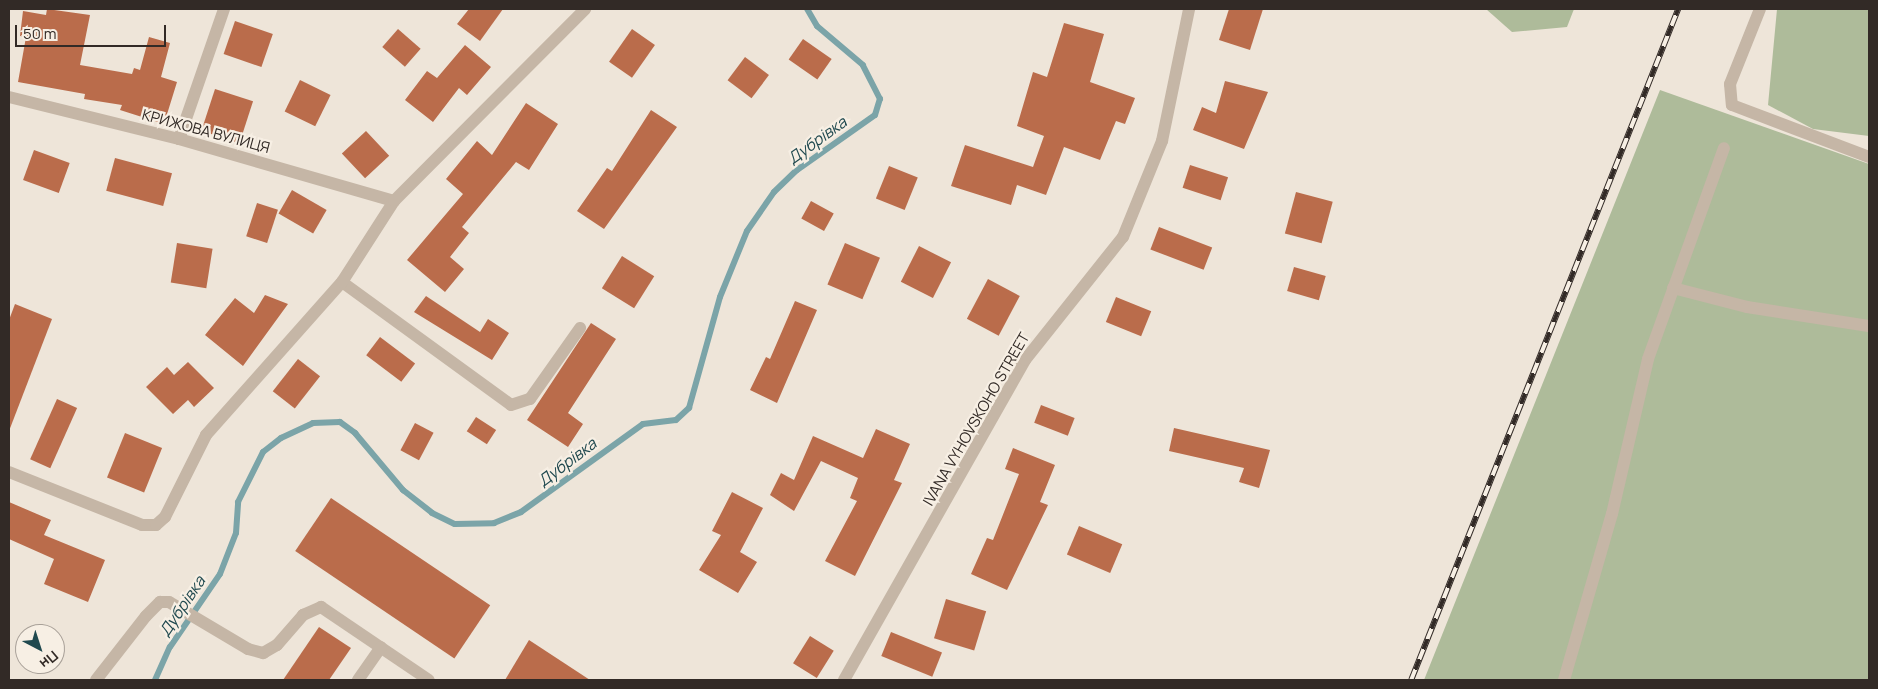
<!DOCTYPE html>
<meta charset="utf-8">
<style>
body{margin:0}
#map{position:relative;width:1878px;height:689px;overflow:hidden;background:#eee5d9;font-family:Manrope,sans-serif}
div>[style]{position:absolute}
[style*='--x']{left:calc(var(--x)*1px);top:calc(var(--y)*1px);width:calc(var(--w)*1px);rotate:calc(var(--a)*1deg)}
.green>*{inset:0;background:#aebb9a}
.stream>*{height:6px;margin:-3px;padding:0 3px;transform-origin:3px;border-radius:3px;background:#7ba4a8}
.building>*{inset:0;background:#ba6c4b;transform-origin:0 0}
.minor>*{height:12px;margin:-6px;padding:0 6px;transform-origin:6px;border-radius:6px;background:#c5b6a6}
.rail>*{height:5.5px;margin-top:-2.75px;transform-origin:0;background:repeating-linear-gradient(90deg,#f7efe4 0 11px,#322a26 0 22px);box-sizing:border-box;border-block:1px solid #322a26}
span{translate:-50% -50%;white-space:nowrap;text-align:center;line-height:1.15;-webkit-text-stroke:4.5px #f7efe4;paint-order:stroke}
.street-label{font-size:15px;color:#322a26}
.water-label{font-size:16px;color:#20494f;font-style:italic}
.frame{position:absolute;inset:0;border:10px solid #322a26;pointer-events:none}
.north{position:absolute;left:15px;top:624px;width:50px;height:50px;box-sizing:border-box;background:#f7efe4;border:1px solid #a8a098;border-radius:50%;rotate:140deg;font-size:14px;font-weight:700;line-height:20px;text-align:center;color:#322a26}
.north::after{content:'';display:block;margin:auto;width:18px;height:22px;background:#20494f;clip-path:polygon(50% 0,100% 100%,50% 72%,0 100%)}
.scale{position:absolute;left:15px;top:25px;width:151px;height:22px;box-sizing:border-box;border:2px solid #322a26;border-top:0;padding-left:6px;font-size:15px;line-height:18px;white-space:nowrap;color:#322a26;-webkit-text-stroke:4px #f7efe4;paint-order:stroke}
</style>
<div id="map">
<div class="green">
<div style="clip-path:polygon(1486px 9px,1574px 9px,1567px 27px,1512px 32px)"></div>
<div style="clip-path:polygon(1777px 9px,1869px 9px,1869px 136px,1813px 129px,1768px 105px)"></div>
<div style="clip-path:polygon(1660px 90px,1869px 164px,1869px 680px,1424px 680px)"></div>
</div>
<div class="stream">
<div style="--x:155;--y:680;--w:36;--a:-66"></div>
<div style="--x:170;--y:647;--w:88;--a:-55.6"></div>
<div style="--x:220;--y:574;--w:44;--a:-68.7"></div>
<div style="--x:236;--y:533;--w:31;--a:-86"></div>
<div style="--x:238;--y:502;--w:56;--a:-63.4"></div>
<div style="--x:263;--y:452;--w:23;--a:-38"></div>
<div style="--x:281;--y:438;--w:35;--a:-25"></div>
<div style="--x:313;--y:423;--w:27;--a:-2"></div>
<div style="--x:340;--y:422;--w:19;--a:36"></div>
<div style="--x:355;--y:433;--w:75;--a:49.9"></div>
<div style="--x:403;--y:490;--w:37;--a:38"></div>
<div style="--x:432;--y:513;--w:25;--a:26"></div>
<div style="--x:455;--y:524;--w:39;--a:-1"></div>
<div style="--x:494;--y:523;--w:29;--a:-22"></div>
<div style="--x:521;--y:512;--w:150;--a:-35.8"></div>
<div style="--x:643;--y:424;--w:33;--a:-7"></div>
<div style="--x:676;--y:420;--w:18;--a:-43"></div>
<div style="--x:689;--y:408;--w:115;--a:-74.4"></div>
<div style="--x:720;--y:297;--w:71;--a:-67.8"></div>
<div style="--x:747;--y:231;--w:47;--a:-55.3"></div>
<div style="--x:774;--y:192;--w:32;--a:-44"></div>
<div style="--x:797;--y:170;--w:95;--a:-35.2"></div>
<div style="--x:875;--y:115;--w:17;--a:-73"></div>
<div style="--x:880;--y:99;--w:38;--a:-117"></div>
<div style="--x:863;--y:65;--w:60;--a:-139.7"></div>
<div style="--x:817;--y:26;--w:20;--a:-120"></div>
</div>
<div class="building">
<div style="clip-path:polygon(47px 9px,90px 15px,80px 65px,132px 74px,134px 68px,140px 70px,149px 37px,170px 43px,161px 77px,177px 82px,164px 124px,120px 110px,122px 105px,84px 99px,85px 94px,18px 82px,26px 37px,20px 36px,23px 11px,46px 15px)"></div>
<div style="clip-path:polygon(469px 9px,503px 9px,480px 41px,457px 24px)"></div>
<div style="clip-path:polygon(1229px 9px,1263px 9px,1250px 50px,1219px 40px)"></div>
<div style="left:235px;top:21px;width:40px;height:35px;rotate:19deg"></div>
<div style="clip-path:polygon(1064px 23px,1104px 34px,1090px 82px,1135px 98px,1125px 124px,1116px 121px,1100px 160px,1064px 147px,1046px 195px,1017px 185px,1011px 205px,951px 186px,965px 145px,1033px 167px,1044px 136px,1017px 126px,1033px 72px,1047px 77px)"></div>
<div style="left:398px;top:29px;width:30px;height:24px;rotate:41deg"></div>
<div style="left:632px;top:29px;width:28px;height:40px;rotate:35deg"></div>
<div style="left:803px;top:39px;width:35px;height:25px;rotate:35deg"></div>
<div style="clip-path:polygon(465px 45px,491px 67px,467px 95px,459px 88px,433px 122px,405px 100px,427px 71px,437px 78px)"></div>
<div style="left:745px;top:57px;width:30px;height:29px;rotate:37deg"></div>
<div style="left:300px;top:80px;width:34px;height:35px;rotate:26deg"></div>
<div style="clip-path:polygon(1225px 81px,1268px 92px,1244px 149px,1193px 130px,1202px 107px,1216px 113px)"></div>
<div style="left:215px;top:89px;width:40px;height:44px;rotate:18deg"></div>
<div style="clip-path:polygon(526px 103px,558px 124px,529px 170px,516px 162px,462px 227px,469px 233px,450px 257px,464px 269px,445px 292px,407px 260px,463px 194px,446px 179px,477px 141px,492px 155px)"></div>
<div style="clip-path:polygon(651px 110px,677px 127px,604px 229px,577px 211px,607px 168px,612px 171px)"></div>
<div style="left:366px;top:131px;width:34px;height:33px;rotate:47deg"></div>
<div style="left:34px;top:150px;width:38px;height:32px;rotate:20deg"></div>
<div style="left:115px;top:158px;width:59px;height:34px;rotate:15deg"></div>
<div style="left:1190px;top:165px;width:40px;height:24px;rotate:18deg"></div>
<div style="left:889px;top:166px;width:31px;height:35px;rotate:22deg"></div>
<div style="left:292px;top:190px;width:40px;height:27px;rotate:30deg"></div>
<div style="left:1296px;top:192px;width:38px;height:43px;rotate:15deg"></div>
<div style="left:811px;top:201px;width:26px;height:20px;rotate:29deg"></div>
<div style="left:257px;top:203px;width:22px;height:35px;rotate:18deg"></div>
<div style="left:1159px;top:227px;width:57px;height:24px;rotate:21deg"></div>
<div style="left:177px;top:243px;width:36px;height:40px;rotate:9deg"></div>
<div style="left:845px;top:243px;width:38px;height:45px;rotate:23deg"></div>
<div style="left:919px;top:246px;width:36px;height:40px;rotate:27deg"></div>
<div style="left:622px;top:256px;width:38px;height:38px;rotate:32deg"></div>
<div style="left:1294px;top:267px;width:33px;height:25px;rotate:16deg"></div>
<div style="left:988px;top:279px;width:36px;height:45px;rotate:28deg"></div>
<div style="clip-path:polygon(265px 295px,288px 304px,243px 366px,205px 335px,235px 298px,254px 313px)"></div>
<div style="clip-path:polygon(426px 296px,480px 332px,488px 319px,509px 333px,492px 360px,414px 312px)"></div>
<div style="left:1116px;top:297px;width:38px;height:27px;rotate:22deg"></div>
<div style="clip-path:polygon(795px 301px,817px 310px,777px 403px,750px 390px,766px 357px,770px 359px)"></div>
<div style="clip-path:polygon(15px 304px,52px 319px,9px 431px,9px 320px)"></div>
<div style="clip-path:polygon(591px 323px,616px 339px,568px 413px,583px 424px,568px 447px,527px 420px)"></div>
<div style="left:380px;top:337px;width:44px;height:23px;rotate:37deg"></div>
<div style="left:298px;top:359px;width:28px;height:41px;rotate:38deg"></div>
<div style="clip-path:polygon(188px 362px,214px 388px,194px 407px,188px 400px,173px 414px,146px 387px,167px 367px,174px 375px)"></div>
<div style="left:57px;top:399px;width:22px;height:66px;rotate:24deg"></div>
<div style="left:1041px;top:405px;width:36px;height:19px;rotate:21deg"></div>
<div style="left:476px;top:417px;width:24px;height:17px;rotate:33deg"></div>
<div style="left:415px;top:423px;width:21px;height:31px;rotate:28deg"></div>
<div style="clip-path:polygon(1174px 428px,1270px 450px,1259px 488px,1239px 482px,1244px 468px,1169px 451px)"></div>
<div style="clip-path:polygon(876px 429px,910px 444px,894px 480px,902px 483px,855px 576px,825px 561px,857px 501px,850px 498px,858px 478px,821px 461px,794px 511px,770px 495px,781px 473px,794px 480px,813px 436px,863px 458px)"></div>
<div style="left:125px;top:433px;width:40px;height:48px;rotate:22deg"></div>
<div style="clip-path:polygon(1013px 448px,1055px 465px,1040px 502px,1048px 505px,1007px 590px,971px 574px,987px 538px,993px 540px,1019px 474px,1005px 469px)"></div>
<div style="clip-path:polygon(732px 492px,763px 508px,740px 552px,757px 562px,738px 593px,699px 570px,721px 535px,712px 531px)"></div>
<div style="left:331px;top:498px;width:192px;height:64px;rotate:34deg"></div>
<div style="clip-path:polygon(9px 502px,51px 520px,44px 535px,105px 560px,88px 602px,44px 584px,54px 559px,9px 539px)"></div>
<div style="left:1079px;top:526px;width:47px;height:31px;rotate:23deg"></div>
<div style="left:946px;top:599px;width:42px;height:41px;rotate:17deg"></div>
<div style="clip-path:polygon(319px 627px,351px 648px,329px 680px,283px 680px)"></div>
<div style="left:891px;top:632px;width:55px;height:26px;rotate:22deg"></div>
<div style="left:810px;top:636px;width:28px;height:32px;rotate:32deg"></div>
<div style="clip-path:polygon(529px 640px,590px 680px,505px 680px)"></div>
</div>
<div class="minor">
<div style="--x:1760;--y:9;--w:81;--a:111.8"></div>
<div style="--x:1730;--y:84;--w:21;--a:85"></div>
<div style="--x:1732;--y:105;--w:147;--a:20.8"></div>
<div style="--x:9;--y:97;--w:175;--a:13.9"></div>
<div style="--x:179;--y:139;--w:224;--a:16.1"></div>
<div style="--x:179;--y:139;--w:138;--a:-70.9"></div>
<div style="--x:342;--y:282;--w:209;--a:36"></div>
<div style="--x:511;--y:405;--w:20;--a:-18"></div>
<div style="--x:530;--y:399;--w:87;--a:-54.8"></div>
<div style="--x:1673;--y:288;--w:76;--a:14.4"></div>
<div style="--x:1747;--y:307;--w:123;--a:8.9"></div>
<div style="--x:9;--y:472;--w:143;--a:21.7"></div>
<div style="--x:142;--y:525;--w:14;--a:0"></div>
<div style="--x:156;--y:525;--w:12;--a:-42"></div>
<div style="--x:165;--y:517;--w:92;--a:-63.4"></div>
<div style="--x:206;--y:435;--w:205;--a:-48.4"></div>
<div style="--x:342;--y:282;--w:96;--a:-57.3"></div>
<div style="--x:394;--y:201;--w:271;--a:-45.1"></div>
<div style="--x:96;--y:680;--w:81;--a:-52"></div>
<div style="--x:146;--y:616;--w:20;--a:-45"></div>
<div style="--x:160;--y:602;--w:9;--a:0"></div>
<div style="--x:169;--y:602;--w:92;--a:30.7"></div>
<div style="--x:248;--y:649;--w:16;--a:15"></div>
<div style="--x:263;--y:653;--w:16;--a:-30"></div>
<div style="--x:277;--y:645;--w:40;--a:-49"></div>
<div style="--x:303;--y:615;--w:20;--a:-24"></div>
<div style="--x:321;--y:607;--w:130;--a:34.1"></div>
<div style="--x:358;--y:680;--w:40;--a:-55.1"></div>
<div style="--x:844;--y:680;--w:368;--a:-60.5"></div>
<div style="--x:1025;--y:360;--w:157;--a:-51.5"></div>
<div style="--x:1123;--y:237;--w:104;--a:-67.9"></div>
<div style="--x:1162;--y:141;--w:135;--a:-78.4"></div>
<div style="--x:1564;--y:680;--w:173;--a:-73.9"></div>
<div style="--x:1612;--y:514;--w:159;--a:-76.9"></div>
<div style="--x:1648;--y:359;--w:224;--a:-70.2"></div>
</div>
<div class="rail">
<div style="--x:1411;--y:680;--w:722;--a:-68.3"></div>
</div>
<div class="street-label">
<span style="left:206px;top:131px;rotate:15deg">КРИЖОВА ВУЛИЦЯ</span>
<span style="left:976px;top:419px;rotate:-60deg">IVANA VYHOVSKOHO STREET</span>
</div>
<div class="water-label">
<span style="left:817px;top:140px;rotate:-36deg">Дубрівка</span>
<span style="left:567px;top:462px;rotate:-37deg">Дубрівка</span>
<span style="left:182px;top:606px;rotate:-56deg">Дубрівка</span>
</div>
<div class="frame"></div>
<div class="north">Пн</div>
<div class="scale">50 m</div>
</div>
